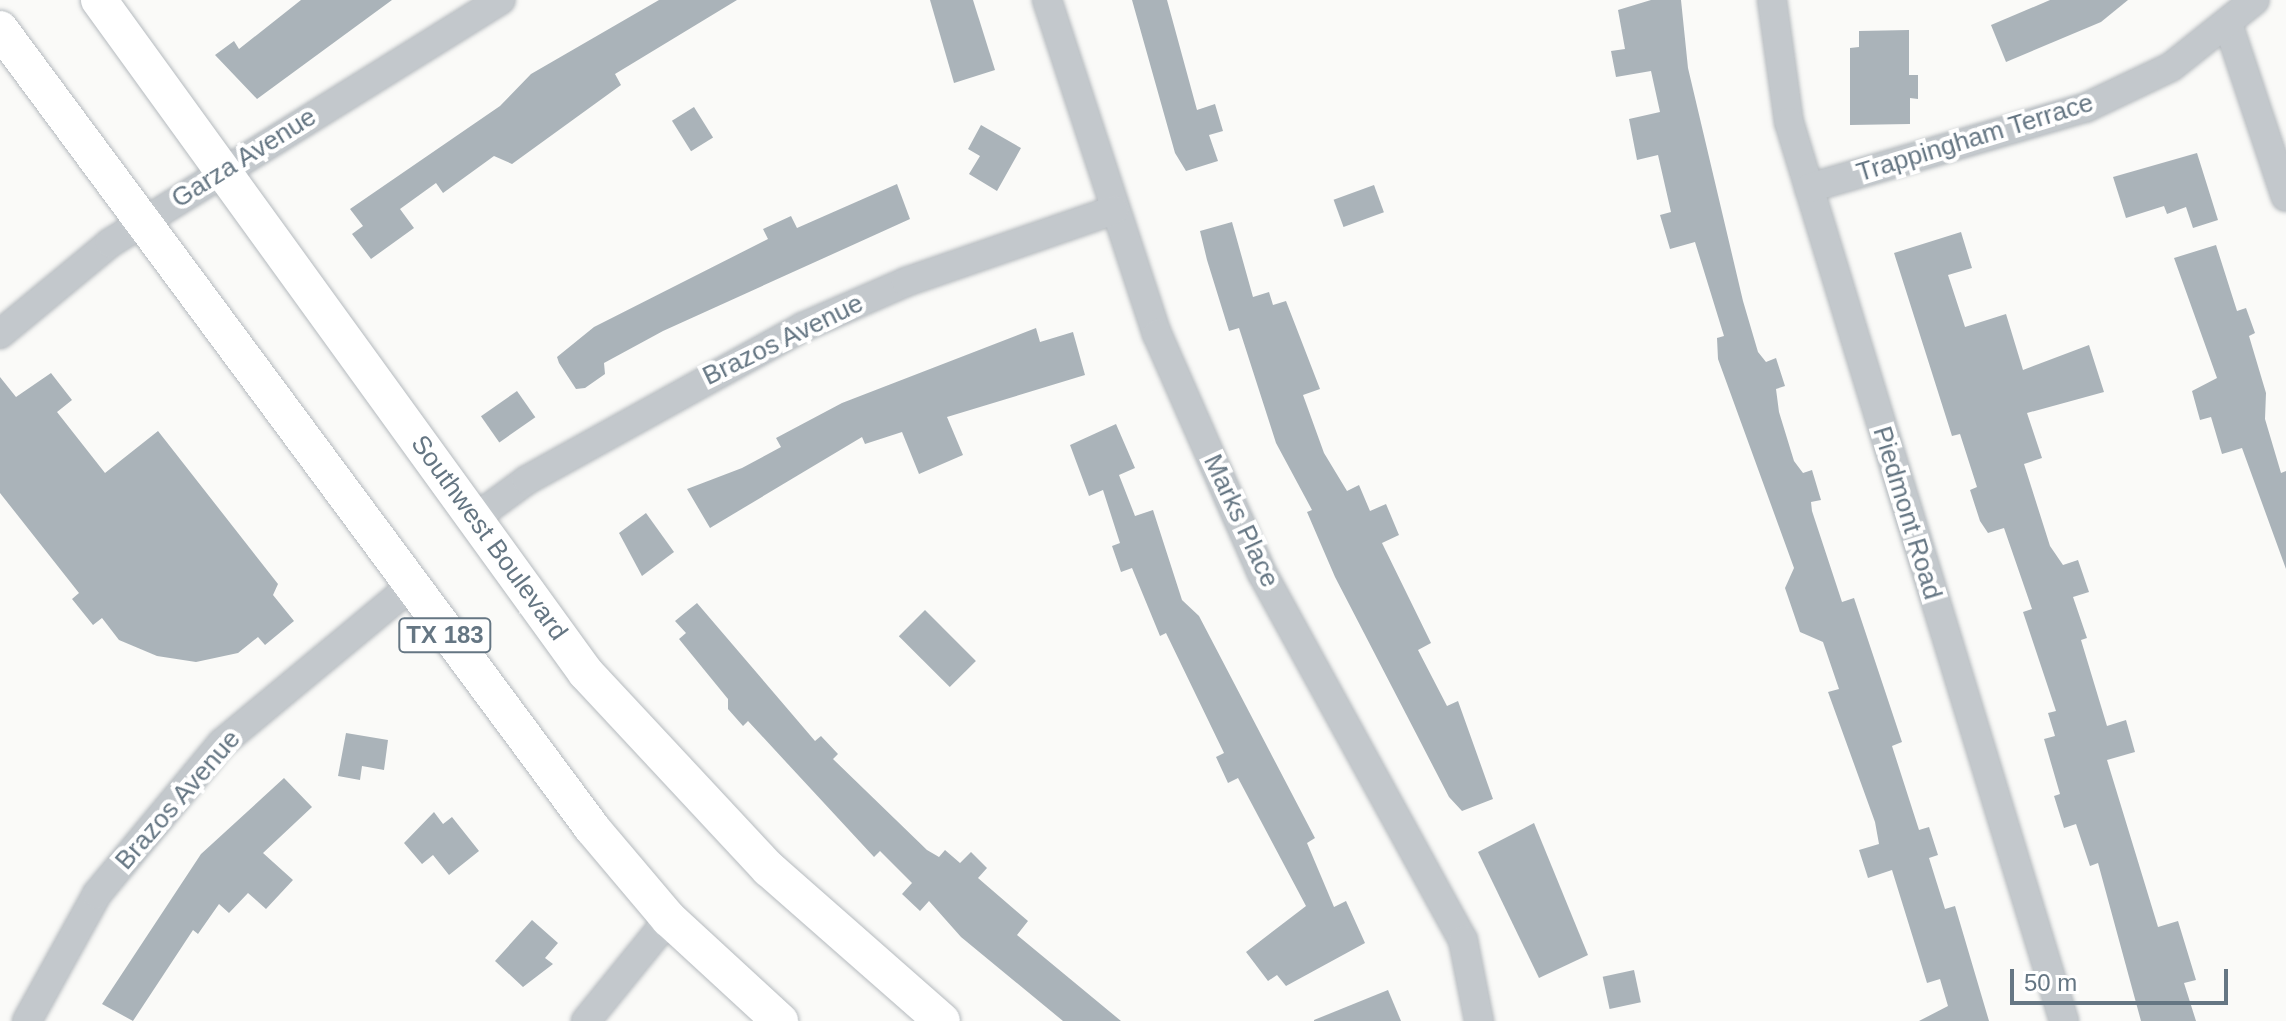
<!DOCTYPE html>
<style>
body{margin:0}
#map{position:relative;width:2286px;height:1021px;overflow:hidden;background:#fafaf8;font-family:Arial,sans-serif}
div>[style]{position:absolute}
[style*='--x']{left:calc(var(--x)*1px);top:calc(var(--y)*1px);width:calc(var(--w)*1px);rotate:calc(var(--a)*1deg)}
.building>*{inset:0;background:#aab3b9;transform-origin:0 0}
.roads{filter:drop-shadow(0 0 2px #b5babe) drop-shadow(0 0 2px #b5babe)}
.minor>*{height:28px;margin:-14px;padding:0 14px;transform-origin:14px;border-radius:14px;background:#c3c8cc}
.major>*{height:36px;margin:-18px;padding:0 18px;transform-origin:18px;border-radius:18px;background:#fff}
span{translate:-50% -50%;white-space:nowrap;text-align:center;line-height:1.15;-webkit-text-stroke:8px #fff;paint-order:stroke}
.shield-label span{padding:2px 6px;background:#fff;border:2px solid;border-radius:6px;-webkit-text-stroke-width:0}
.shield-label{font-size:24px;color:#657683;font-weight:700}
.street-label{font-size:26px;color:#657683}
.scale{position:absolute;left:2010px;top:969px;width:218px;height:36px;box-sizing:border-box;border:4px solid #657683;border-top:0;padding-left:10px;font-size:24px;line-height:28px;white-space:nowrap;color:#657683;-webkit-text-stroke:6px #fff;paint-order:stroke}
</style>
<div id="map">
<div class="building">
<div style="clip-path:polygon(301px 0,392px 0,257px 99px,215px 55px,234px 41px,239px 49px)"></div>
<div style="clip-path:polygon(659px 0,737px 0,615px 74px,621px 85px,512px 164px,494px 156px,443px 193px,436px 183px,400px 209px,414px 228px,371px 259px,352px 234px,363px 226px,350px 209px,500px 106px,531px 74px)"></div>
<div style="clip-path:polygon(930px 0,973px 0,995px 70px,954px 83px)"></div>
<div style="clip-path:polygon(1132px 0,1167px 0,1197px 110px,1215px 104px,1223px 131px,1209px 135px,1218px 161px,1186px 171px,1175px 153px)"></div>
<div style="clip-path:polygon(1651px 0,1681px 0,1688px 68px,1743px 301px,1758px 352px,1766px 362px,1776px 358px,1785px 386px,1776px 389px,1779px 412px,1794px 461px,1803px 473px,1812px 470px,1821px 500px,1811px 502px,1812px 511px,1842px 602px,1854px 598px,1902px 742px,1892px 746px,1919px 830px,1929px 827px,1938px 855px,1929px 858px,1945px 909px,1955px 906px,1989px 1021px,1919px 1021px,1948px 1006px,1940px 979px,1927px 983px,1892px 870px,1868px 878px,1859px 850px,1879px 844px,1875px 822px,1828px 692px,1839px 689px,1823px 642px,1800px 632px,1785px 588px,1794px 568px,1718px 359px,1717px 338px,1724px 336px,1695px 242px,1670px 249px,1660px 215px,1671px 212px,1658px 155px,1637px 160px,1629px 119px,1660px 112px,1651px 71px,1616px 77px,1611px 51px,1625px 49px,1618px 10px)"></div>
<div style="clip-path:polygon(2050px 0,2128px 0,2101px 22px,2006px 62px,1991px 25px)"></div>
<div style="clip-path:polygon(1909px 30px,1909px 75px,1918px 75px,1918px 99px,1910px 98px,1910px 124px,1850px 125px,1850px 48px,1859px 47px,1859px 31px)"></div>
<div style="left:694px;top:107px;width:36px;height:26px;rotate:58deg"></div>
<div style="clip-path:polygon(981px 125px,1021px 148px,997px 191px,969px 174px,980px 156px,968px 149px)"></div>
<div style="clip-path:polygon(2197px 153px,2218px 220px,2193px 228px,2186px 207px,2167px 214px,2164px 206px,2126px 218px,2113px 177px)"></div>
<div style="clip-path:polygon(897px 184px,910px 219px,663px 331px,604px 363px,605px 374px,585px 388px,576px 389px,559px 363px,557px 357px,594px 327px,768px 239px,763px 229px,791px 216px,797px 228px)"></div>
<div style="left:1374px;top:185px;width:29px;height:43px;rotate:70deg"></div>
<div style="clip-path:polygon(1232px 222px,1253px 297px,1269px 292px,1273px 305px,1286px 301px,1320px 389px,1303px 395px,1324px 453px,1347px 491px,1359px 485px,1370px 511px,1386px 504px,1399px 535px,1382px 543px,1431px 643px,1418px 650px,1447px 706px,1458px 701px,1493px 799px,1462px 811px,1449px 797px,1335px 577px,1307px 512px,1312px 510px,1276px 443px,1239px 328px,1229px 331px,1207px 260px,1200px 231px)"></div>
<div style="clip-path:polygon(1961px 232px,1972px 268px,1948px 275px,1965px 327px,2006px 314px,2023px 370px,2089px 345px,2104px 392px,2027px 413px,2042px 458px,2024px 464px,2050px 546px,2063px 565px,2078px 560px,2089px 592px,2073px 597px,2087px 638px,2081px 640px,2107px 726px,2126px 720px,2135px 752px,2107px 760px,2158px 927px,2178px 921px,2196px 980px,2184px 983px,2196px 1021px,2141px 1021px,2098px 863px,2090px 866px,2076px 824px,2064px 828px,2054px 796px,2060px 794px,2044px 739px,2055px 736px,2048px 713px,2056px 711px,2023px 612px,2032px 609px,2004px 528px,1988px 533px,1980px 521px,1970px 490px,1977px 487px,1960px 434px,1952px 436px,1894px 253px)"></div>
<div style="clip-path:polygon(2216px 245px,2237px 311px,2246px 308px,2255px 333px,2249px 336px,2266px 393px,2265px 419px,2281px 473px,2286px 471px,2286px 569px,2242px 448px,2222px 454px,2211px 417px,2200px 420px,2192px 391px,2217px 378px,2174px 258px)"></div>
<div style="clip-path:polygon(1036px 328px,1040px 342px,1073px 332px,1085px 375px,947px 417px,963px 455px,919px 474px,902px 432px,865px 444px,862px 437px,710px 528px,687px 489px,742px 468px,781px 447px,776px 438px,842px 403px)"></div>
<div style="clip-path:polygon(51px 373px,72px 400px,57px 412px,105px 473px,158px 431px,278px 584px,273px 595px,294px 621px,265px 645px,258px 637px,238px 653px,196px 662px,157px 656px,119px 640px,102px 618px,93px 625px,72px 599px,79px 593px,0 493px,0 377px,16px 397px)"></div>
<div style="left:517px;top:391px;width:32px;height:44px;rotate:55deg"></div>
<div style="clip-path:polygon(1116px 424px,1135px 468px,1119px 475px,1135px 516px,1153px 510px,1182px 600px,1199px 616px,1315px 838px,1307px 843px,1334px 907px,1346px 901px,1365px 943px,1286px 986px,1277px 975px,1268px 981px,1246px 952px,1306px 906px,1238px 778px,1228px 783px,1216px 757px,1224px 753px,1166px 633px,1160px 636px,1132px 568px,1121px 572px,1112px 546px,1120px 543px,1103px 490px,1089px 496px,1070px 445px)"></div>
<div style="clip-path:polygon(646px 513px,674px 552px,642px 576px,619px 533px)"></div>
<div style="clip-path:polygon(697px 603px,815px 741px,821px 736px,838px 754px,833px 759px,927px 850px,939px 857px,945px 850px,960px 863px,971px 852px,987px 868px,978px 878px,1028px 921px,1017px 935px,1121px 1021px,1063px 1021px,961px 937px,929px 901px,920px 911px,902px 894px,912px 883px,880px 851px,874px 857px,748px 721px,743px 726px,728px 709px,728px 699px,679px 639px,686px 633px,675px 621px)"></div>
<div style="left:925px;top:610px;width:72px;height:37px;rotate:45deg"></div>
<div style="clip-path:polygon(346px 733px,388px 740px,384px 770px,362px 766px,360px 780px,338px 776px)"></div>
<div style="clip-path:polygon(284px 778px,312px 807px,263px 853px,293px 880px,266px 909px,248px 893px,229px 913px,219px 904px,198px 934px,193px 930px,133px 1021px,102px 1004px,201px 854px)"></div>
<div style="clip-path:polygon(434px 812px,443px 824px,452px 817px,479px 851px,449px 875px,433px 855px,422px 864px,404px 843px)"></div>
<div style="clip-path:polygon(1534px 823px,1588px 955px,1539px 978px,1478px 852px)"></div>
<div style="clip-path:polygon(532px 920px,558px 943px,545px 958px,553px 964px,523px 987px,495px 961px)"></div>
<div style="left:1634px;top:970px;width:33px;height:32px;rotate:78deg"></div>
<div style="clip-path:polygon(1388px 990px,1401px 1021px,1314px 1021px,1314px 1020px)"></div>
</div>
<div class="roads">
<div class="minor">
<div style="--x:1047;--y:0;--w:352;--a:71.8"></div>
<div style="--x:1157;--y:334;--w:261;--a:66.3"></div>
<div style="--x:1262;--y:573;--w:418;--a:61.3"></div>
<div style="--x:1463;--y:940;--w:83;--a:78.8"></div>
<div style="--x:1772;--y:0;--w:123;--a:82.1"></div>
<div style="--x:1789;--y:122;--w:940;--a:72.99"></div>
<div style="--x:2229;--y:27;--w:179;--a:71.5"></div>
<div style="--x:1809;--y:188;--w:287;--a:-16.2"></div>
<div style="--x:2085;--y:108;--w:95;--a:-25.5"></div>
<div style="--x:2171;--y:67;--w:107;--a:-38.6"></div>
<div style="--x:0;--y:334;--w:143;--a:-39.6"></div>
<div style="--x:110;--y:243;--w:460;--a:-31.9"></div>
<div style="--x:475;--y:518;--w:64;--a:-36.2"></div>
<div style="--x:527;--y:480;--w:316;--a:-29"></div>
<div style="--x:803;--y:327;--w:112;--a:-23.6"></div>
<div style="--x:906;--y:282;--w:220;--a:-19.1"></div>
<div style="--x:27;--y:1021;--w:145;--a:-61.1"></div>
<div style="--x:97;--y:894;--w:196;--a:-50.4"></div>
<div style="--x:222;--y:743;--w:246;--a:-39.7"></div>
<div style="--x:586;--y:1021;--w:132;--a:-50.9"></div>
</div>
<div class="major">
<div style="--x:99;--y:0;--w:831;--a:54.11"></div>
<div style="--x:586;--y:673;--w:268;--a:47"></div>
<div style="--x:769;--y:869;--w:230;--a:41.3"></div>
<div style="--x:0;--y:29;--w:994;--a:53.46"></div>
<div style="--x:592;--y:828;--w:119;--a:49.8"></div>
<div style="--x:669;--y:919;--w:151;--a:42.6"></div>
</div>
</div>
<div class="shield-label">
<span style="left:445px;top:635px">TX 183</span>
</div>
<div class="street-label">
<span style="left:1975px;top:138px;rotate:-17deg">Trappingham Terrace</span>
<span style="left:244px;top:158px;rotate:-32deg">Garza Avenue</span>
<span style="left:783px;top:340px;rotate:-26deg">Brazos Avenue</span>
<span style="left:1907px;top:513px;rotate:73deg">Piedmont Road</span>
<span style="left:1241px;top:521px;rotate:65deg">Marks Place</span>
<span style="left:489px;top:538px;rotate:54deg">Southwest Boulevard</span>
<span style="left:178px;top:800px;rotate:-49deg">Brazos Avenue</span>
</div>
<div class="scale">50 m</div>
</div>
